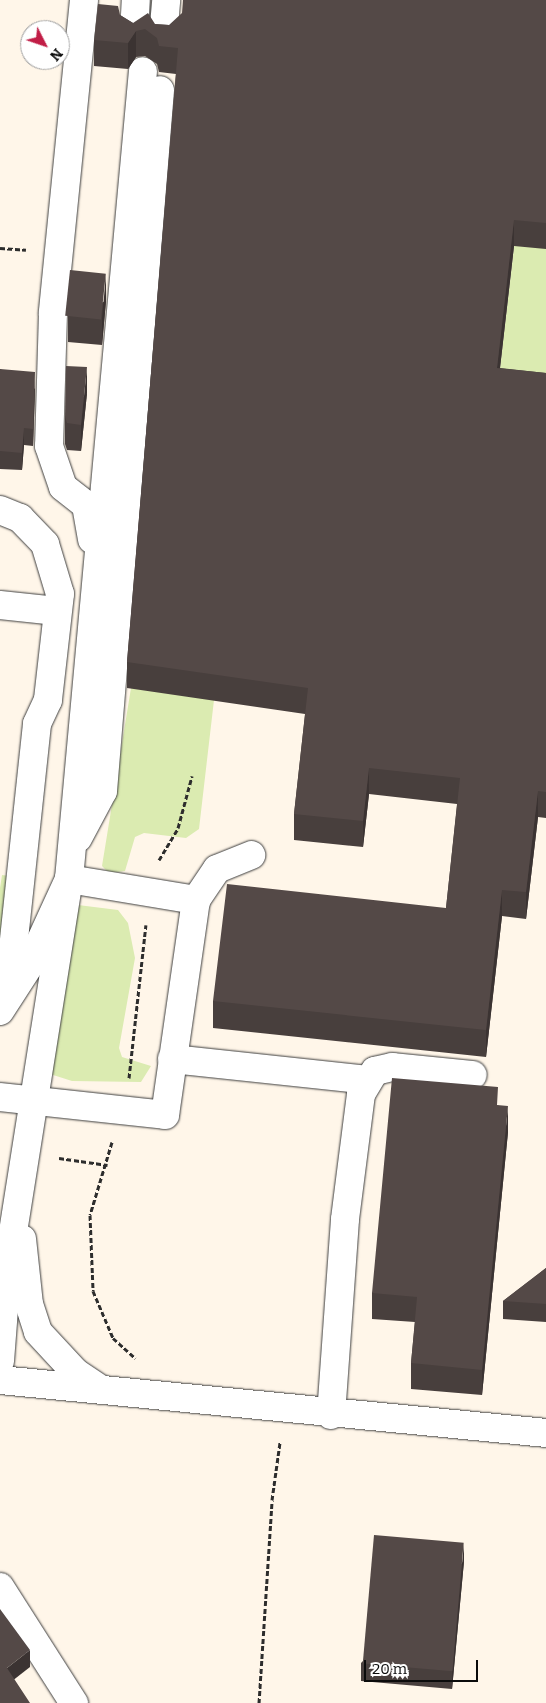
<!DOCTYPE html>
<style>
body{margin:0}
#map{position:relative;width:546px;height:1703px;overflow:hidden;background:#fff6e9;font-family:Bitter,serif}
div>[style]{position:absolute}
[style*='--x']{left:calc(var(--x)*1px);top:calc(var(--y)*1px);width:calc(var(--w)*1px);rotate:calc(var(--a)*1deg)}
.green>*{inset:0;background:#dbebb1}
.path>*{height:3px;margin-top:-1.5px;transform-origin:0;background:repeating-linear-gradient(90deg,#2d2d2d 0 5px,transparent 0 7.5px)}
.roads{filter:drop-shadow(0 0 1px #3e3e3e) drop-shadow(0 0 1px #3e3e3e)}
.minor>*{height:28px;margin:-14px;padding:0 14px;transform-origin:14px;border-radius:14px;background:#fff}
.wall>*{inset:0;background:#483f3d}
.shaded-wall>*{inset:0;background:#3b3332}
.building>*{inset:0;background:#544947;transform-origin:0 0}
span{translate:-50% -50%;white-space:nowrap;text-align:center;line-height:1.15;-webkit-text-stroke:5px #fff;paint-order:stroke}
.north{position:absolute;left:20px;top:20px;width:50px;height:50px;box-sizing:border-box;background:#fff;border:1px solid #9d9d9d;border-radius:50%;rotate:131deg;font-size:14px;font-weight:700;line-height:20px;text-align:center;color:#0b0b0b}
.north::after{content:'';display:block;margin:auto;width:18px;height:22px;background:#c11d46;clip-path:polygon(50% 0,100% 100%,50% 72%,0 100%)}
.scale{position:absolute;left:364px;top:1660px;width:114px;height:22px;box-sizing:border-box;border:2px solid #0b0b0b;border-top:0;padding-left:6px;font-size:15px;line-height:18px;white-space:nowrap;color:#0b0b0b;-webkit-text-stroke:4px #fff;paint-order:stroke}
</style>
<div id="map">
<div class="green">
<div style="clip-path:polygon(515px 238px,546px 241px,546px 399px,497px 394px)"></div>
<div style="clip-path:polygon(131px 688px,214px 700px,199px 829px,186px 838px,144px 833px,135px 837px,125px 871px,109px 873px,102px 866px)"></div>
<div style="clip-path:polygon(2px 875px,10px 876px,0 960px,0 888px)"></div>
<div style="clip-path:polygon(78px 905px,118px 910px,128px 923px,135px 958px,119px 1048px,122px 1057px,151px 1066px,141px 1082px,72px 1081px,50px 1074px)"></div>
</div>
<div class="path">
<div style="--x:0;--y:248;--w:26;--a:4"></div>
<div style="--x:159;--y:860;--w:37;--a:-59"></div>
<div style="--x:178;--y:828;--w:54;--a:-74.9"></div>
<div style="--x:129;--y:1078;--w:154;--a:-83.7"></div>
<div style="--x:112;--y:1142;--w:76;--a:106.8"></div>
<div style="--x:90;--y:1215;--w:76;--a:87.7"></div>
<div style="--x:93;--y:1291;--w:51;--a:66.9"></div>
<div style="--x:113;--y:1338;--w:30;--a:42"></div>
<div style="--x:59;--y:1158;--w:49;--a:8.1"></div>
<div style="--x:259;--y:1703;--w:203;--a:-86.3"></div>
<div style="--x:272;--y:1500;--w:59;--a:-82.1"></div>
</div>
<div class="roads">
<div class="minor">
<div style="--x:84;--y:0;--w:315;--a:95.7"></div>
<div style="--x:53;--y:313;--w:133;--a:91.7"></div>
<div style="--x:49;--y:446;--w:43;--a:71.1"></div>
<div style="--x:63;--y:487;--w:29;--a:38"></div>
<div style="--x:86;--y:505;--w:35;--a:80"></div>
<div style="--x:134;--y:34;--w:34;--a:-87"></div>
<div style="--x:163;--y:37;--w:37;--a:-85"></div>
<div style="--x:0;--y:510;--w:22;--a:22"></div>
<div style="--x:20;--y:518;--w:36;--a:46"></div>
<div style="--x:45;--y:544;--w:52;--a:73.3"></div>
<div style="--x:60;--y:594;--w:107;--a:96.5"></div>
<div style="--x:48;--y:700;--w:26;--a:115"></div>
<div style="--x:37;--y:724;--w:272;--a:96.1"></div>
<div style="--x:0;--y:605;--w:57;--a:6"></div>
<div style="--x:78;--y:838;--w:53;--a:-62"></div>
<div style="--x:103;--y:791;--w:703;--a:-85.35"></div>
<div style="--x:0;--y:1011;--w:54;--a:-57.2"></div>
<div style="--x:29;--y:966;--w:96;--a:-65.3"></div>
<div style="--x:69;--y:879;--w:811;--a:-84.77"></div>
<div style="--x:172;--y:1059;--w:197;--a:6.1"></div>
<div style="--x:0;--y:1097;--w:166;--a:6.2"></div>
<div style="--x:165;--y:1115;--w:217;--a:-81.8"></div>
<div style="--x:196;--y:900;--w:37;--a:-56"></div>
<div style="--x:217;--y:869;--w:37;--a:-22"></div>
<div style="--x:22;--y:1239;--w:65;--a:83.9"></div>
<div style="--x:29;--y:1304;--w:29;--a:72"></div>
<div style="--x:38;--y:1332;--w:54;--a:47.2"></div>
<div style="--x:75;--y:1372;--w:32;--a:34"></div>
<div style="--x:0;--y:1361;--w:91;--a:-85.6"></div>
<div style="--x:7;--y:1270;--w:396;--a:-81"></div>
<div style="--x:69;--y:879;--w:129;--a:9.4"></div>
<div style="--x:0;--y:1380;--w:549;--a:5.54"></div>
<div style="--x:331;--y:1415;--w:196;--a:-85.9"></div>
<div style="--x:345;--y:1219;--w:126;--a:-82.7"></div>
<div style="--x:361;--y:1094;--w:27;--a:-59"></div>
<div style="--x:375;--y:1071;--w:18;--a:-13"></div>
<div style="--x:393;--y:1067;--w:80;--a:5.7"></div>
<div style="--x:0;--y:1587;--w:138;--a:57.5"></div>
</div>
</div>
<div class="wall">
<div style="clip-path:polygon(546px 0,546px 249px,514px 246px,500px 368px,546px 373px,546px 818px,538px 817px,526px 919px,502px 916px,486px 1057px,213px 1028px,213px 1001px,446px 908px,457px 804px,369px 794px,363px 847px,294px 840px,294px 814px,305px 714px,127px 688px,127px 662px,176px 74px,159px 72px,157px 64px,145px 56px,136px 57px,128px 69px,94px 66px,94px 40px,120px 15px,133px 23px,169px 25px)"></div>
<div style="clip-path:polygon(106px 301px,102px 345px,68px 342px,68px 316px)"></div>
<div style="clip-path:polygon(0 369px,35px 389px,33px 446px,24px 445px,22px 470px,0 469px)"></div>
<div style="clip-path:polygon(87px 393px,81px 451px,67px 450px,65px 444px,65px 417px)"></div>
<div style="clip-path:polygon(498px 1105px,508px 1132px,482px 1395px,411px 1389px,411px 1363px,415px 1322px,372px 1319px,372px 1293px)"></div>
<div style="clip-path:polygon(546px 1268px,546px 1322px,503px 1319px,503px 1301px)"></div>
<div style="clip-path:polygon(464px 1561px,452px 1689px,361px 1681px,361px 1663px)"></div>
</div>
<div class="shaded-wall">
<div style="clip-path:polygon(136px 31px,136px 57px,128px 69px,128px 43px)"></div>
<div style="clip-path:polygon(514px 220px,514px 246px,497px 394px,497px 368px)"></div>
<div style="clip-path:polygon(106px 274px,106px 301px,102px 345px,102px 319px)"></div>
<div style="clip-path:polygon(87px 367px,87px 393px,81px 451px,81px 425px)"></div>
<div style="clip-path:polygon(35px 372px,35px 389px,33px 446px,33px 429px)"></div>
<div style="clip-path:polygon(24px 428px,24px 445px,22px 470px,22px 453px)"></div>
<div style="clip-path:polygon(369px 768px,369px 794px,363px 847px,363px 821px)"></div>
<div style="clip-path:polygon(538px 791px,538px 817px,526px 919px,526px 892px)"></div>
<div style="clip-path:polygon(502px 890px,502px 916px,486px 1057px,486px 1030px)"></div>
<div style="clip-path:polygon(508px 1106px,508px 1132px,482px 1395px,482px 1370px)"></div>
<div style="clip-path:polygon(464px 1543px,464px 1561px,452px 1689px,452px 1672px)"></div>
<div style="clip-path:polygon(30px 1650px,30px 1667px,7px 1685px,7px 1668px)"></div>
</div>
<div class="building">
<div style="clip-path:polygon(183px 0,546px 0,546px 223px,514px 220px,497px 368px,546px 373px,546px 792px,538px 791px,526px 892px,502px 890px,486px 1030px,213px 1001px,227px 884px,446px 908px,460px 778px,369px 768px,363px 821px,294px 814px,308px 688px,127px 662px,178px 48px,159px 46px,157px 38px,145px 29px,136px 31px,128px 43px,94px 40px,98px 4px,118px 6px,120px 15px,133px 23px,148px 13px,155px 24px,169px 25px,182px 13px)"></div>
<div style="left:70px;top:270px;width:36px;height:46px;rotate:6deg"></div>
<div style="clip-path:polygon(66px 366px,87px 367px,81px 425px,67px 423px,65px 417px)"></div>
<div style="clip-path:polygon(0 369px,35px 372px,33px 429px,24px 428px,22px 453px,0 451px)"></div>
<div style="clip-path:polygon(392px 1078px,498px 1087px,497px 1105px,508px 1106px,482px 1370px,411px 1363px,417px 1297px,372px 1293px)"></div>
<div style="clip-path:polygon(546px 1268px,546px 1304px,503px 1301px)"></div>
<div style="left:374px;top:1535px;width:90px;height:129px;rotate:5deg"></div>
<div style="clip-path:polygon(0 1609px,30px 1650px,7px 1668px,30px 1703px,0 1703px)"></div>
</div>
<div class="north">N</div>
<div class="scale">20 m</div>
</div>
